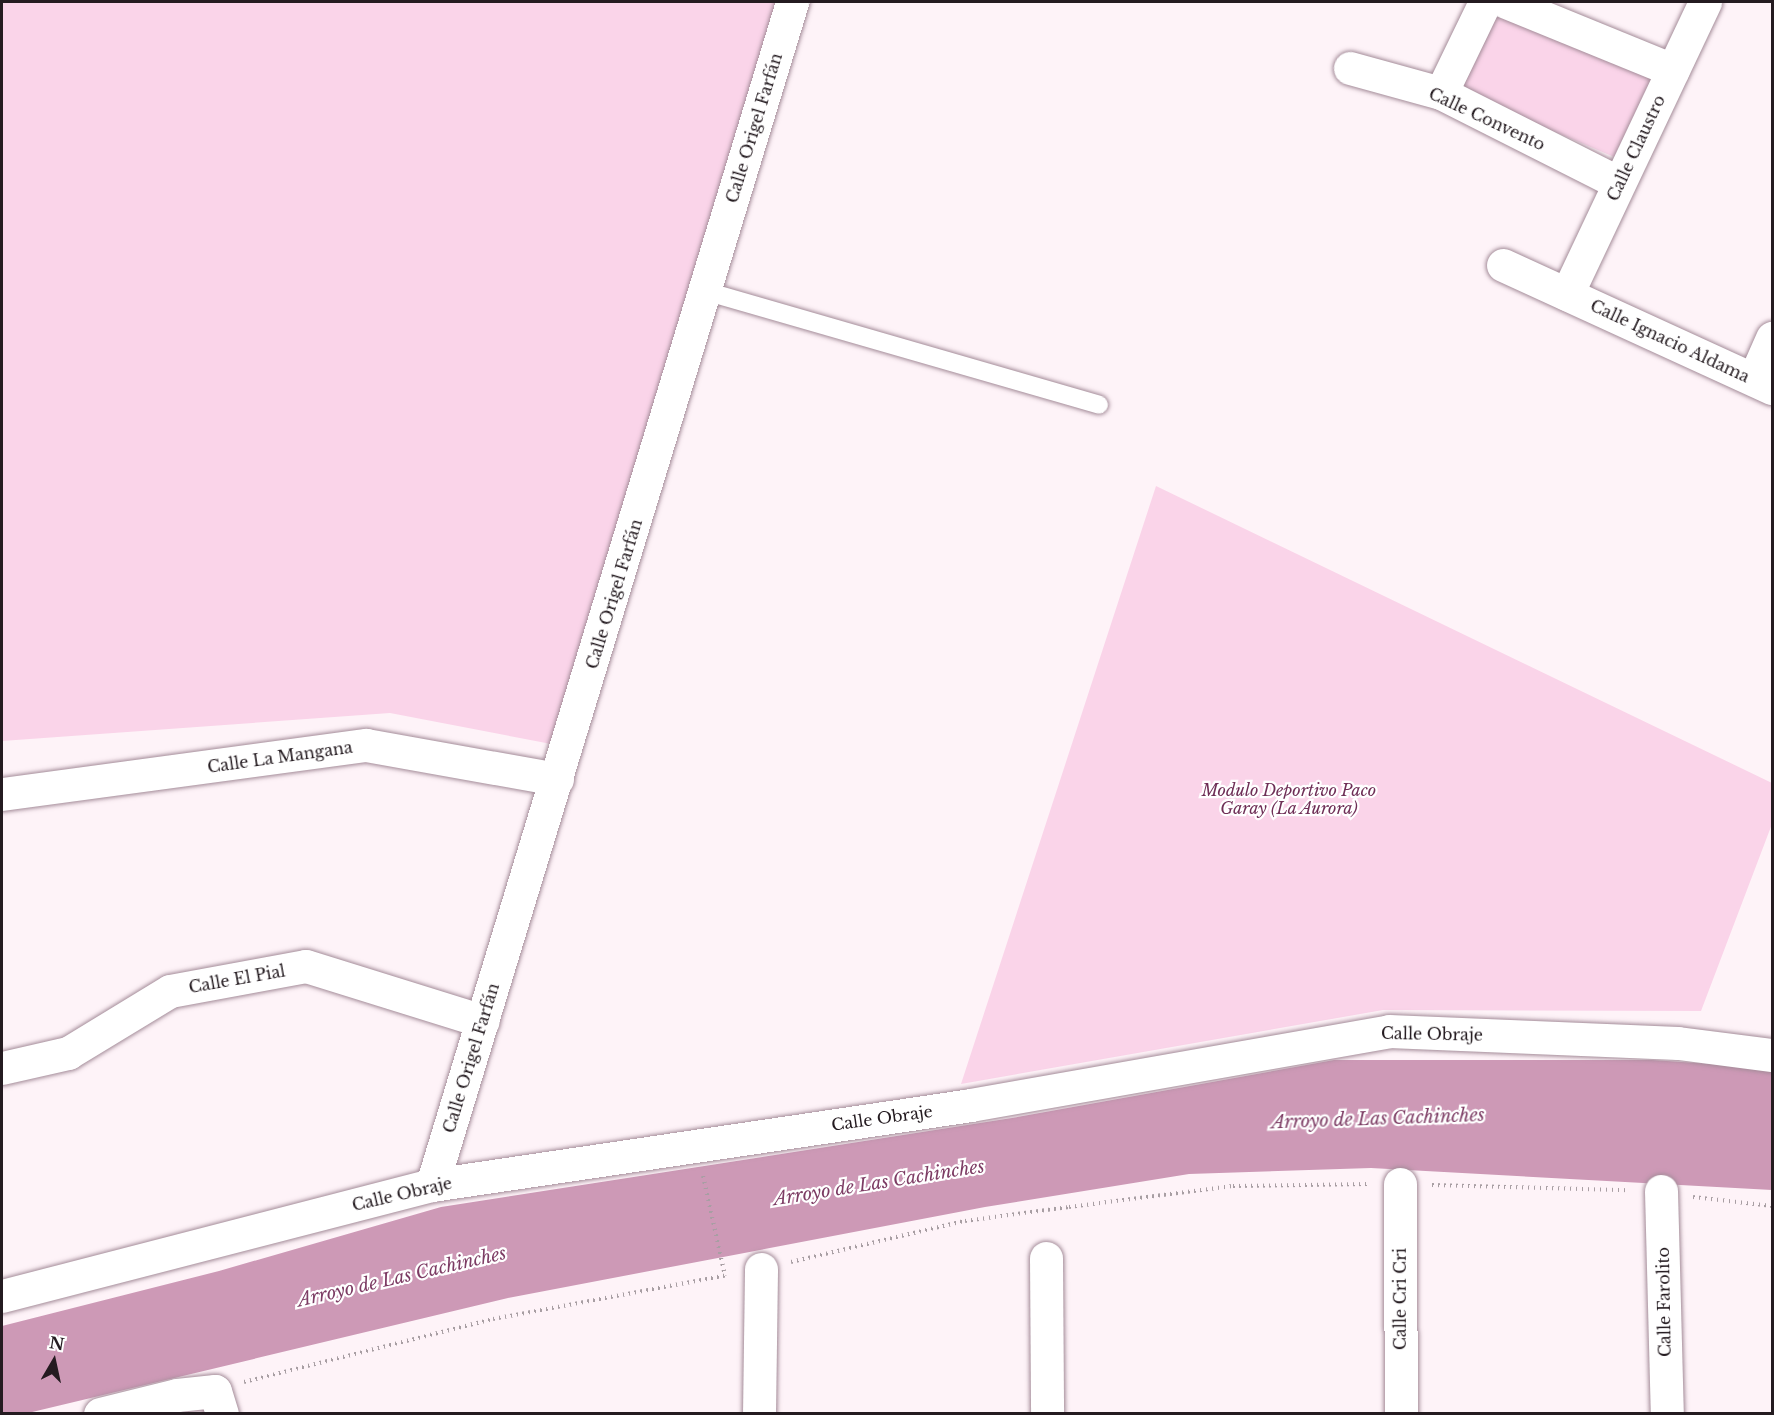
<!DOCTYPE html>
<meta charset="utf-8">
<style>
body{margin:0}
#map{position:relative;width:1774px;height:1415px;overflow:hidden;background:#fef3f8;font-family:"Libre Baskerville",serif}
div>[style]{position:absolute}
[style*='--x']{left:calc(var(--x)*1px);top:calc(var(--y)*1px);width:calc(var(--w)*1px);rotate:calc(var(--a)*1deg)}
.green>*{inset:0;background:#fad4e9;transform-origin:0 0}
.water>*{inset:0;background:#cd99b6}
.path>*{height:4px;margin-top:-2px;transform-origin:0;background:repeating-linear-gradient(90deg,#a89ea3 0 1.5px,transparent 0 6px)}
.roads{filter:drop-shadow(0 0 2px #a48c99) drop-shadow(0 0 2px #a48c99)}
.lane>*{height:18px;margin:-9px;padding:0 9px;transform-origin:9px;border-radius:9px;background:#fff}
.street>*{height:33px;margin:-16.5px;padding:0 16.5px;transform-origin:16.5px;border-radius:16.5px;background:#fff}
span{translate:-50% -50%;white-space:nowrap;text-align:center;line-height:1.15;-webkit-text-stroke:4.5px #fff;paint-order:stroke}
.street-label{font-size:16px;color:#241b20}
.park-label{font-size:16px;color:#6e2e56;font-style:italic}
.water-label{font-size:18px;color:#7d3c64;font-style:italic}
.frame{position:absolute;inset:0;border:3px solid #241b20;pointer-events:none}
.north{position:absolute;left:24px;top:1331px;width:60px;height:60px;-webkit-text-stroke:4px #fff;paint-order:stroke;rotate:9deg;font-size:16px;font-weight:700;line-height:24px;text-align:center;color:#241b20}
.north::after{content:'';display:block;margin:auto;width:21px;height:27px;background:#241b20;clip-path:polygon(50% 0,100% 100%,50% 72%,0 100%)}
</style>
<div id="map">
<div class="green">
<div style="clip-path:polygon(2px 2px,792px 2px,567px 747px,390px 713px,2px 741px)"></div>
<div style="left:1492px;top:2px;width:184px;height:95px;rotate:23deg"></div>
<div style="clip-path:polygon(1156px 486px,1772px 783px,1772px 824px,1701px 1011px,1383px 1010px,961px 1084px)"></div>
</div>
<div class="water">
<div style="clip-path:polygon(1334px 1060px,1652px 1060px,1772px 1068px,1772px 1190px,1371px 1168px,1189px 1174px,985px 1207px,508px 1298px,28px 1413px,2px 1414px,2px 1326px,219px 1271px,441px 1207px,1012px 1118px)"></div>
</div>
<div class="path">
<div style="--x:703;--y:1176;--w:102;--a:77.6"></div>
<div style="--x:1432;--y:1185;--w:197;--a:1.5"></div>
<div style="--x:1693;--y:1197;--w:80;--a:6.5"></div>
<div style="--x:791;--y:1262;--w:179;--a:-13.3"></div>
<div style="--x:965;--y:1221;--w:105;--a:-7.7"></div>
<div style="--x:1069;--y:1207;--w:165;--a:-7.3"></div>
<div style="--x:1233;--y:1186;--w:135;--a:-0.8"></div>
<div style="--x:244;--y:1382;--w:257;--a:-14.2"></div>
<div style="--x:493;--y:1319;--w:239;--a:-10.6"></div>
</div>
<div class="roads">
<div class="lane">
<div style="--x:705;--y:291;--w:410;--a:16.1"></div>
</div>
<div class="street">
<div style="--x:1506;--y:2;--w:180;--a:22.2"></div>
<div style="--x:1350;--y:68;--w:94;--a:15.4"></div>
<div style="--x:1441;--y:93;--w:199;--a:26.8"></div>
<div style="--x:1441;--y:93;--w:101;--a:-64.2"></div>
<div style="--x:1503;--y:265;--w:296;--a:24.6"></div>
<div style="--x:1567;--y:294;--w:323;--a:-64.7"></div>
<div style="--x:1754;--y:379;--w:45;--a:-66.3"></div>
<div style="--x:2;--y:794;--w:367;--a:-7.7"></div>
<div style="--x:366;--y:745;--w:194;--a:10.1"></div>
<div style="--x:2;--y:1068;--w:68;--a:-12.8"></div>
<div style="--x:68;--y:1053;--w:119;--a:-31.3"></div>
<div style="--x:170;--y:991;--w:138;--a:-10.4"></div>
<div style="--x:306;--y:966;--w:185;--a:17.3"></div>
<div style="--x:1400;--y:1184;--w:230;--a:89.8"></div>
<div style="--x:432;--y:1185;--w:1237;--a:-73.07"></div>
<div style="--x:1661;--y:1191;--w:223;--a:88.5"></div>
<div style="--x:1046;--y:1258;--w:156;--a:89.6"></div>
<div style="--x:2;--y:1296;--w:444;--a:-14.5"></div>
<div style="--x:432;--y:1185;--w:545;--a:-8.44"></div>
<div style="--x:971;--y:1105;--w:424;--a:-10"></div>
<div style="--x:1389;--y:1031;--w:289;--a:2.4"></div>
<div style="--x:1678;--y:1043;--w:95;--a:7.3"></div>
<div style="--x:100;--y:1414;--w:79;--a:-13.9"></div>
<div style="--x:177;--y:1395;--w:38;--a:-6"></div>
<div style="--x:215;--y:1391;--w:24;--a:73"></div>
<div style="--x:759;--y:1414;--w:145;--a:-89.2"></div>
</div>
</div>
<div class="street-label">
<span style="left:1487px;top:119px;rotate:25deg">Calle Convento</span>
<span style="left:754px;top:128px;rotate:-73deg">Calle Origel Farfán</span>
<span style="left:1636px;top:148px;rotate:-65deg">Calle Claustro</span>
<span style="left:1670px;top:341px;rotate:25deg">Calle Ignacio Aldama</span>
<span style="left:614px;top:594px;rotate:-73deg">Calle Origel Farfán</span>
<span style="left:280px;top:757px;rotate:-8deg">Calle La Mangana</span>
<span style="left:237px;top:979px;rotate:-10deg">Calle El Pial</span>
<span style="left:1432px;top:1034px;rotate:1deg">Calle Obraje</span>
<span style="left:471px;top:1058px;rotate:-73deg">Calle Origel Farfán</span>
<span style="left:882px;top:1118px;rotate:-8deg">Calle Obraje</span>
<span style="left:402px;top:1194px;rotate:-13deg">Calle Obraje</span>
<span style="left:1400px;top:1299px;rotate:-90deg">Calle Cri Cri</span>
<span style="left:1664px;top:1302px;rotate:-91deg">Calle Farolito</span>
</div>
<div class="park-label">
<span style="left:1289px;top:799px">Modulo Deportivo Paco<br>Garay (La Aurora)</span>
</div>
<div class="water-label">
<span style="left:1378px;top:1119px;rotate:-2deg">Arroyo de Las Cachinches</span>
<span style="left:879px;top:1183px;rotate:-9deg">Arroyo de Las Cachinches</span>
<span style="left:402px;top:1277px;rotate:-13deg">Arroyo de Las Cachinches</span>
</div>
<div class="frame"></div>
<div class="north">N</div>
</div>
